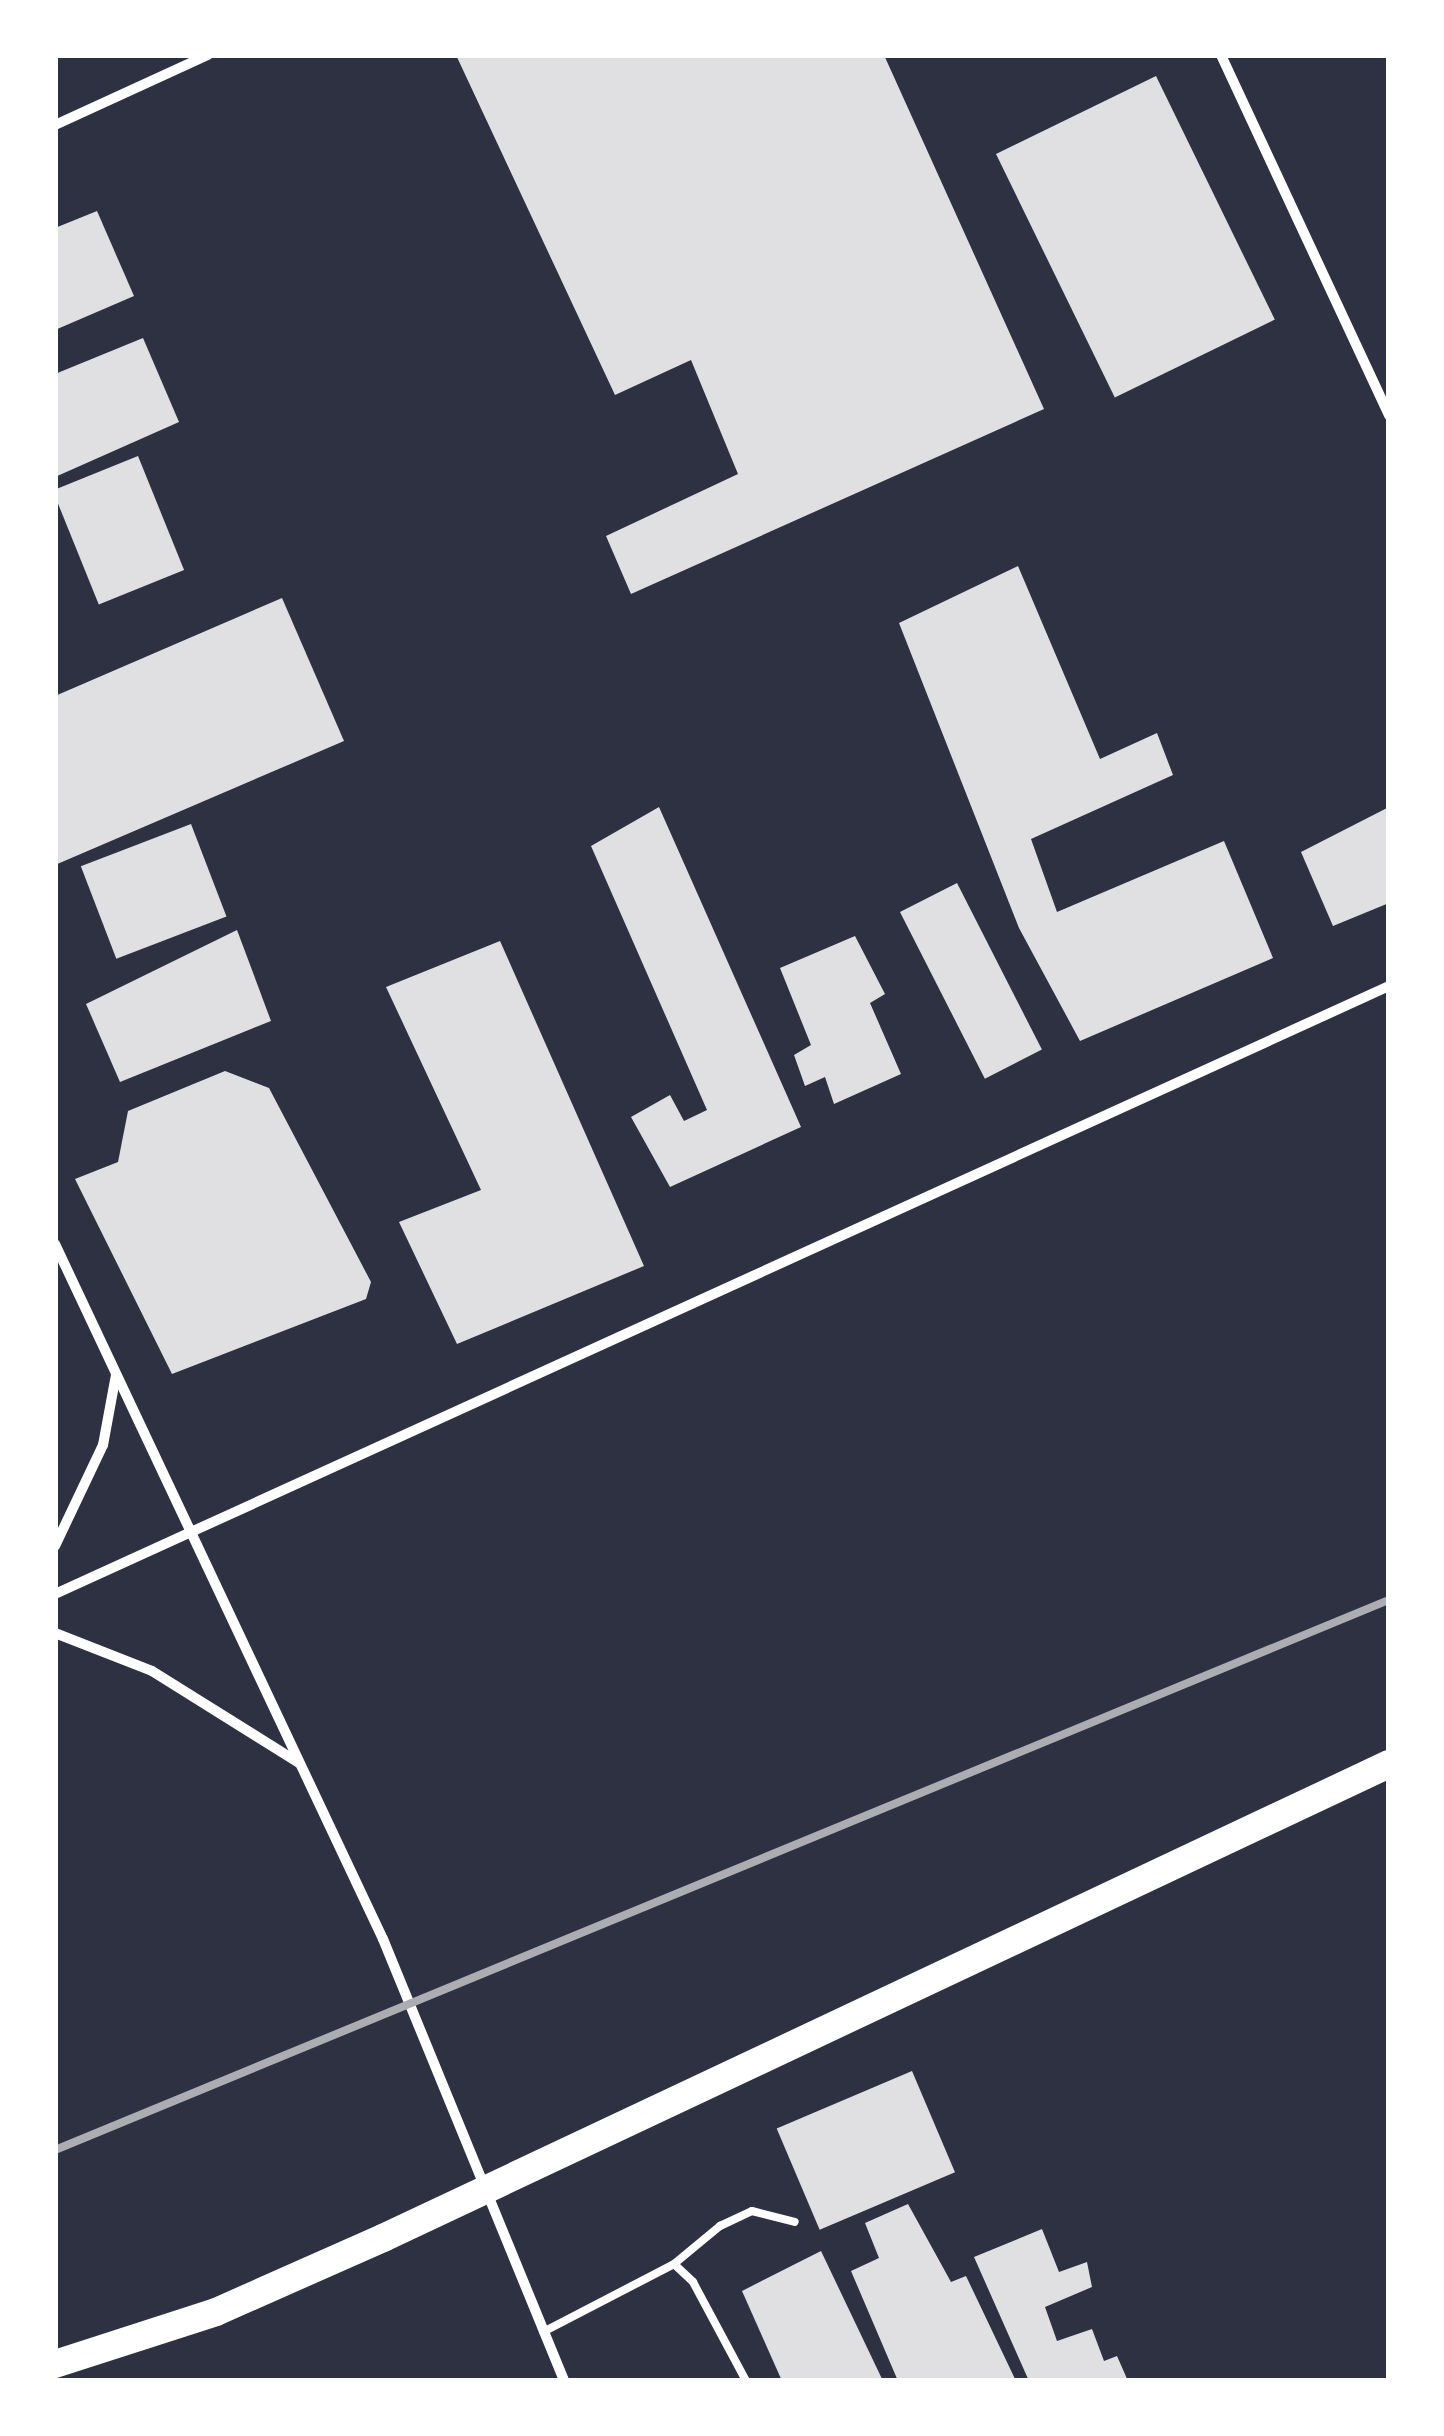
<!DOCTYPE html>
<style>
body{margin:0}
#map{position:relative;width:1444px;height:2436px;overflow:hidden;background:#2d3142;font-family:Cabin,sans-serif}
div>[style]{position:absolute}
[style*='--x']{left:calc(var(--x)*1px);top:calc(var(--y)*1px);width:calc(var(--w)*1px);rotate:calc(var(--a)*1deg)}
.building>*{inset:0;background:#e0e0e3;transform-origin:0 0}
.service>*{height:8px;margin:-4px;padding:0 4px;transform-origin:4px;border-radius:4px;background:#fff}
.minor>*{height:10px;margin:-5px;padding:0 5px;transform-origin:5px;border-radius:5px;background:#fff}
.trunk>*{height:28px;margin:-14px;padding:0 14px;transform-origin:14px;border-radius:14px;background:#fff}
.rail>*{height:8px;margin:-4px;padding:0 4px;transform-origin:4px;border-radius:4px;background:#abadb3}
span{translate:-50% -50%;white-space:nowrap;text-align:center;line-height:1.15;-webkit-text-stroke:8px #fff;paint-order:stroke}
.frame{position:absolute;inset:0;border:58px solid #fff;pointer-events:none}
</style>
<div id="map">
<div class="building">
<div style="clip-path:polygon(456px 55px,884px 55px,1044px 409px,631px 594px,606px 536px,738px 474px,691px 360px,615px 395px)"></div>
<div style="left:1156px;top:76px;width:271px;height:178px;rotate:64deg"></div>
<div style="clip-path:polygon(97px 211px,134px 296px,55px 330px,55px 228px)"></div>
<div style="clip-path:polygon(143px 338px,179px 422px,55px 477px,55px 374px)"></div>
<div style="left:138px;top:456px;width:123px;height:92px;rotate:68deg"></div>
<div style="clip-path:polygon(1018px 566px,1100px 759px,1157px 733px,1173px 775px,1031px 839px,1057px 912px,1224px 841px,1273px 958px,1080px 1041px,1019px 928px,899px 623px)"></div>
<div style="clip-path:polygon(282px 598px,344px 741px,55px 865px,55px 696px)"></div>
<div style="clip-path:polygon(659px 807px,801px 1127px,670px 1187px,631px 1117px,670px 1095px,684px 1121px,707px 1110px,591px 846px)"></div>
<div style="clip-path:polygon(1389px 807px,1389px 903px,1333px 926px,1301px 852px)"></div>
<div style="left:191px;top:824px;width:99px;height:118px;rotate:69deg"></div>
<div style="left:957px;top:883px;width:187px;height:64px;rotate:63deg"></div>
<div style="clip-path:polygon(237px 930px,271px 1021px,120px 1082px,86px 1004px)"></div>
<div style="clip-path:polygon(855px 936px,885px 994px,870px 1003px,901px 1074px,834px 1104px,825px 1077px,805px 1086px,794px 1055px,811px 1045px,780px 968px)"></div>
<div style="clip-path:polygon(500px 941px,644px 1266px,457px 1344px,399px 1222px,481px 1190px,386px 987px)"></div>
<div style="clip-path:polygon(225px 1071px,269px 1088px,371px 1282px,366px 1299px,172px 1374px,75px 1179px,118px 1162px,128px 1111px)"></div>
<div style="left:912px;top:2071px;width:110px;height:147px;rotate:67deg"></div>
<div style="clip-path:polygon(908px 2204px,951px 2282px,966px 2276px,1016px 2381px,898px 2381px,851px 2271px,879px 2258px,865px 2223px)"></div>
<div style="clip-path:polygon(1042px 2229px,1059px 2272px,1087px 2262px,1092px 2287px,1045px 2307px,1057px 2341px,1092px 2329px,1104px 2361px,1117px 2356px,1128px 2381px,1029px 2381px,974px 2257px)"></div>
<div style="clip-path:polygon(821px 2251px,883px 2381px,782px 2381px,742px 2291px)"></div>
</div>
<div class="service">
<div style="--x:674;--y:2264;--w:60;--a:-39.6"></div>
<div style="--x:720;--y:2226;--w:35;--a:-25"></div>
<div style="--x:752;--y:2211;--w:44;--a:14.3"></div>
<div style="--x:543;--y:2332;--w:148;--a:-27.4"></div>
<div style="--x:674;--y:2264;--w:26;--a:43"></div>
<div style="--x:693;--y:2282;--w:112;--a:61.8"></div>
</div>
<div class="minor">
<div style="--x:1221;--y:55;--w:398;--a:65"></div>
<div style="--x:55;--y:125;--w:168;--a:-24.6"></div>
<div style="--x:55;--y:1244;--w:769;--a:64.74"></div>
<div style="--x:383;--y:1939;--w:478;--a:67.7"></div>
<div style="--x:55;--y:1546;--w:112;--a:-64.6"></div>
<div style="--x:103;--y:1445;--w:71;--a:-79.5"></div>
<div style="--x:55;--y:1594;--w:1466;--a:-24.5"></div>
<div style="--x:55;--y:1633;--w:104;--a:21.4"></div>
<div style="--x:152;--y:1671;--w:173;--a:32"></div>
</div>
<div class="trunk">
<div style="--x:55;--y:2364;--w:169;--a:-17.9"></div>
<div style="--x:216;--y:2312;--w:183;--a:-23.9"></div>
<div style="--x:383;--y:2238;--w:1112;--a:-25.23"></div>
</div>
<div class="rail">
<div style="--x:55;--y:2150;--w:1443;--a:-22.41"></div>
</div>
<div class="frame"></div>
</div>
